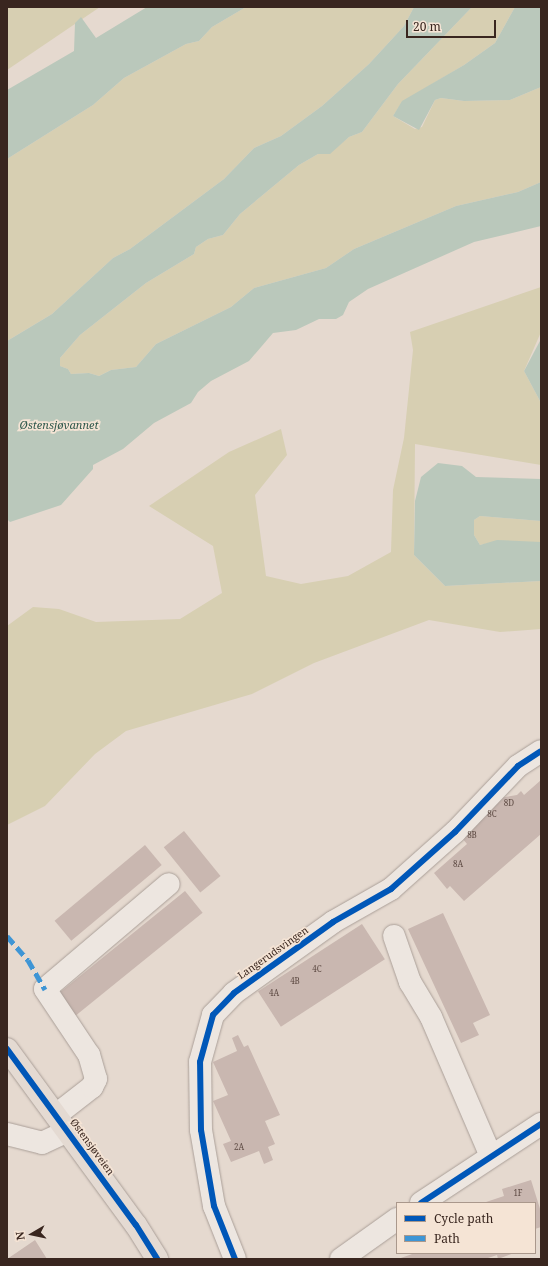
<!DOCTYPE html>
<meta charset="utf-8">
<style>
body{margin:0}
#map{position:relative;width:548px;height:1266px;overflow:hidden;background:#e5d9cf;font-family:"Noto Serif",serif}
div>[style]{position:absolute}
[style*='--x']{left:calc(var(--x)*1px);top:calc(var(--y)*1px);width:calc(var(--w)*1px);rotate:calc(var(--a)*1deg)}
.green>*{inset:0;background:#d7cfb2}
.water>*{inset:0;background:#bac8bb}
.building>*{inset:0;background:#c9b7b0;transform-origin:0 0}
.roads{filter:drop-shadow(0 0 1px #aa9f98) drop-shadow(0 0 1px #aa9f98)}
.minor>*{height:22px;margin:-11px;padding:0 11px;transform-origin:11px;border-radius:11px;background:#ede6e0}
.major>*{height:22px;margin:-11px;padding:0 11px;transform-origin:11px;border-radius:11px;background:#e4dad2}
.quiet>*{height:5px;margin-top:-2.5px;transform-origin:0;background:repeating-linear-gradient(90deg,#3e95d5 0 10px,transparent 0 15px)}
.cycleway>*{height:6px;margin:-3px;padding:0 3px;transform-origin:3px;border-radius:3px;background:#0057b8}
span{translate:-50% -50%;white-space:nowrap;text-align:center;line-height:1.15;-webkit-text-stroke:3.5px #f5e4d5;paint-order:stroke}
.number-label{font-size:8px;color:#5d4a43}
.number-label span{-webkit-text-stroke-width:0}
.street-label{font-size:10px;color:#39261f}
.water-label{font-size:11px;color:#2f584c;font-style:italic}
.frame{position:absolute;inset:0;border:8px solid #39261f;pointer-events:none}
.legend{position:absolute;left:396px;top:1202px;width:140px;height:52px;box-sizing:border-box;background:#f5e4d5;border:1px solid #aa988c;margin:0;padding:5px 7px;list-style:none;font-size:12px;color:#39261f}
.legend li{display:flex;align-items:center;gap:8px;height:20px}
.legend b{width:20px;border:1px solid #aa988c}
.north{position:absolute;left:12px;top:1214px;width:40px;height:40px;-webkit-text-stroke:3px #f5e4d5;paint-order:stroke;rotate:261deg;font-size:11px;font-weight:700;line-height:16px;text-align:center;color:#39261f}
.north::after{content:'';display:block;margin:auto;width:14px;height:18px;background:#39261f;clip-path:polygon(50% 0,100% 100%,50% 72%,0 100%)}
.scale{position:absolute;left:406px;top:20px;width:90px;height:18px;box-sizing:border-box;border:2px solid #39261f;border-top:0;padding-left:5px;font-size:12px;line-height:14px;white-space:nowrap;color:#39261f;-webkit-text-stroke:3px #f5e4d5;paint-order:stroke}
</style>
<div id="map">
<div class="green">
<div style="clip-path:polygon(7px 7px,100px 7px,7px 70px)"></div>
<div style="clip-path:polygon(246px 7px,414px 7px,404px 26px,369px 64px,322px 106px,281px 136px,254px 148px,224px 179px,130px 249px,113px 258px,52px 314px,7px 341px,7px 159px,93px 105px,124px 78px,186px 44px,199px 41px,212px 27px)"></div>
<div style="clip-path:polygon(472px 7px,515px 7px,495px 43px,464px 65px,402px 102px,393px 116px,415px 129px,422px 127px,435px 100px,441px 98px,464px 101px,510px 100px,541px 87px,541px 182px,518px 192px,456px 206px,354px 249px,326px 268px,254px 288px,231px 307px,156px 344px,136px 367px,111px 370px,99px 376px,89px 373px,71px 374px,68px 369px,60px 366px,60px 358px,80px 335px,146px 283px,194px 254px,196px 247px,208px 239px,223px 235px,240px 214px,299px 165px,318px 154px,330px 153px,349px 137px,362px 132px,398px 84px)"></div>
<div style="clip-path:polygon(541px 287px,541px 332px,524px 371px,541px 403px,541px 465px,415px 444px,414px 555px,445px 586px,541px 581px,541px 629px,500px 632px,429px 620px,314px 663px,252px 694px,126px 731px,95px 754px,45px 806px,7px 825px,7px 626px,33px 607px,59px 609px,96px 622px,180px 619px,222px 593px,213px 546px,149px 506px,229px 452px,281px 429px,287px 455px,255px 495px,266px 576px,301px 584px,348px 576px,391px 552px,393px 490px,404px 438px,413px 350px,410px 332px)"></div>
<div style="clip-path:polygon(480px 516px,541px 521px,541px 542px,495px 542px,480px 545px,474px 535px,474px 520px)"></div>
</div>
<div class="water">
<div style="clip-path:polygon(147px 7px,246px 7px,212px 27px,199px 41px,186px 44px,124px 78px,93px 105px,7px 159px,7px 90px,74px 51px,75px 23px,81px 17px,96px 38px)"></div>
<div style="clip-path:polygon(414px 7px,472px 7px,398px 84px,362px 132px,349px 137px,330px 154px,318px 154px,299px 165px,240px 214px,223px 235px,208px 239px,196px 247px,194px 254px,146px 283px,80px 335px,60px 358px,60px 366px,68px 369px,71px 374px,89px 373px,99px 376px,111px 370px,136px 367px,156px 344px,231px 307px,254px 288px,326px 268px,354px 249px,456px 206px,518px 192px,541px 182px,541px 226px,474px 242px,368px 289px,349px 302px,343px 315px,336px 319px,319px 319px,296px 330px,273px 333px,249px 361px,211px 381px,198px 392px,191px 403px,154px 423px,123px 449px,93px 465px,93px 469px,61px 505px,10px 522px,7px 519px,7px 341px,52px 314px,113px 258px,130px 249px,224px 179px,254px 148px,281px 136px,322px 106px,369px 64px,404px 26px)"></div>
<div style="clip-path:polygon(515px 7px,541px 7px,541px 87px,510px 100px,464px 101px,441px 98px,435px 100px,419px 130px,393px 116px,402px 101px,464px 65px,495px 43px)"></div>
<div style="clip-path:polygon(541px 339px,541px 403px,524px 371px)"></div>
<div style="clip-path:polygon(438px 463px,462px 466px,476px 477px,541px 479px,541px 521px,480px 516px,474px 520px,474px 535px,480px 545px,497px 540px,541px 542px,541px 581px,445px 586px,414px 555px,415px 501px,421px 477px)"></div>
</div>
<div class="building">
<div style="clip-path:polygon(541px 780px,541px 834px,464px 901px,450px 886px,447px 889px,434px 873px,467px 844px,457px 832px,499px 798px,517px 795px,521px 791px,524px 795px)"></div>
<div style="left:184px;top:831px;width:58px;height:26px;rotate:51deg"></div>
<div style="left:145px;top:845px;width:26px;height:118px;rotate:50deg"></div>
<div style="left:185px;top:891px;width:28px;height:164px;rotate:51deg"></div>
<div style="clip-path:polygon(443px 913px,490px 1015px,473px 1023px,479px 1035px,461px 1043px,408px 929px)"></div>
<div style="left:362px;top:924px;width:42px;height:124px;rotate:57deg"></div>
<div style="clip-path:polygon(238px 1035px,244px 1047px,248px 1045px,280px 1115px,265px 1121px,275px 1144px,268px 1147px,273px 1160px,264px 1164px,259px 1151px,231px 1162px,223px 1144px,231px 1141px,213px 1101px,228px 1095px,213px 1062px,237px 1051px,232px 1038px)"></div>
<div style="clip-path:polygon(531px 1180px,541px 1212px,541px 1227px,535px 1229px,535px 1203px,483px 1203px,504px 1196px,502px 1189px)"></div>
<div style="clip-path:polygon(35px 1240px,47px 1259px,7px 1259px,16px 1253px)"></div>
<div style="clip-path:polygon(415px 1253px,514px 1253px,498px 1259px,497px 1255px,485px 1259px,398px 1259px)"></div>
</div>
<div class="roads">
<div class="minor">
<div style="--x:394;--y:936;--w:49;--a:70.8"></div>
<div style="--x:410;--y:982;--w:41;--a:59"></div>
<div style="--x:431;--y:1017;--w:151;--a:66.7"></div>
<div style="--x:56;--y:1115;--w:46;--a:-37.9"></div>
<div style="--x:92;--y:1087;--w:9;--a:-63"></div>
<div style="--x:96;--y:1079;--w:25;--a:-106"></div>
<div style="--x:89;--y:1055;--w:79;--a:-123.7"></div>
<div style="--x:45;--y:989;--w:162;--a:-40.3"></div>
<div style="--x:7;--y:1134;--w:36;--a:14"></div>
<div style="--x:42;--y:1143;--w:29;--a:-25"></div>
<div style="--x:421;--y:1203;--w:144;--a:-33.4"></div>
<div style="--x:235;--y:1259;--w:57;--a:-111.6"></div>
<div style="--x:214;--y:1206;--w:77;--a:-99.7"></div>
<div style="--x:201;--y:1130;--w:68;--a:-90.8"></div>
<div style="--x:200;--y:1062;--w:49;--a:-74.5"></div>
<div style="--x:213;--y:1015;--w:30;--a:-46"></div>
<div style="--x:234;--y:993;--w:122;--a:-35.6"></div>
<div style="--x:333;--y:922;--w:67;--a:-29.6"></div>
<div style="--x:391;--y:889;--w:86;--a:-41.7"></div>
<div style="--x:455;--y:832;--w:91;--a:-46.3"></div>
<div style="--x:518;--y:766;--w:27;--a:-33"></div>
<div style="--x:341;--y:1259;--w:69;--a:-35.5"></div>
</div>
<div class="major">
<div style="--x:7;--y:1049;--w:218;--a:53.8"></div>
<div style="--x:136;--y:1225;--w:40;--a:58"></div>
</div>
</div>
<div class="quiet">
<div style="--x:7;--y:936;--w:32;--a:49"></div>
<div style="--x:28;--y:960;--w:34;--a:60"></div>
</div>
<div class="cycleway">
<div style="--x:7;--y:1049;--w:218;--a:53.8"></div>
<div style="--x:136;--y:1225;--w:40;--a:58"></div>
<div style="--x:421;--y:1203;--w:144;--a:-33.4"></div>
<div style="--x:235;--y:1259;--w:57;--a:-111.6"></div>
<div style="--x:214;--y:1206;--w:77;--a:-99.7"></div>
<div style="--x:201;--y:1130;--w:68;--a:-90.8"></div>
<div style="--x:200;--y:1062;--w:49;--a:-74.5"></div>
<div style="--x:213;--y:1015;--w:30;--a:-46"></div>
<div style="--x:234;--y:993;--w:122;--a:-35.6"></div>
<div style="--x:333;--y:922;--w:67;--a:-29.6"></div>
<div style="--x:391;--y:889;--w:86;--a:-41.7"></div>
<div style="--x:455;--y:832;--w:91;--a:-46.3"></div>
<div style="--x:518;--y:766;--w:27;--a:-33"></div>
</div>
<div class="number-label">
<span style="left:509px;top:803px">8D</span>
<span style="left:492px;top:814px">8C</span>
<span style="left:472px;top:835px">8B</span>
<span style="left:458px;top:864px">8A</span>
<span style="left:317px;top:969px">4C</span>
<span style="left:295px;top:981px">4B</span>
<span style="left:274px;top:993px">4A</span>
<span style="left:239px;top:1147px">2A</span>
<span style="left:518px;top:1193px">1F</span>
</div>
<div class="street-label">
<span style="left:273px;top:953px;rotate:-35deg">Langerudsvingen</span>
<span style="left:92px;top:1147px;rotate:54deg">Østensjøveien</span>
</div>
<div class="water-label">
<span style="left:59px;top:425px">Østensjøvannet</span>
</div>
<div class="frame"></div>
<ul class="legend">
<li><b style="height:5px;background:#0057b8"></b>Cycle path</li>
<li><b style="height:5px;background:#3e95d5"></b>Path</li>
</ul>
<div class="north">N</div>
<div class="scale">20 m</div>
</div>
